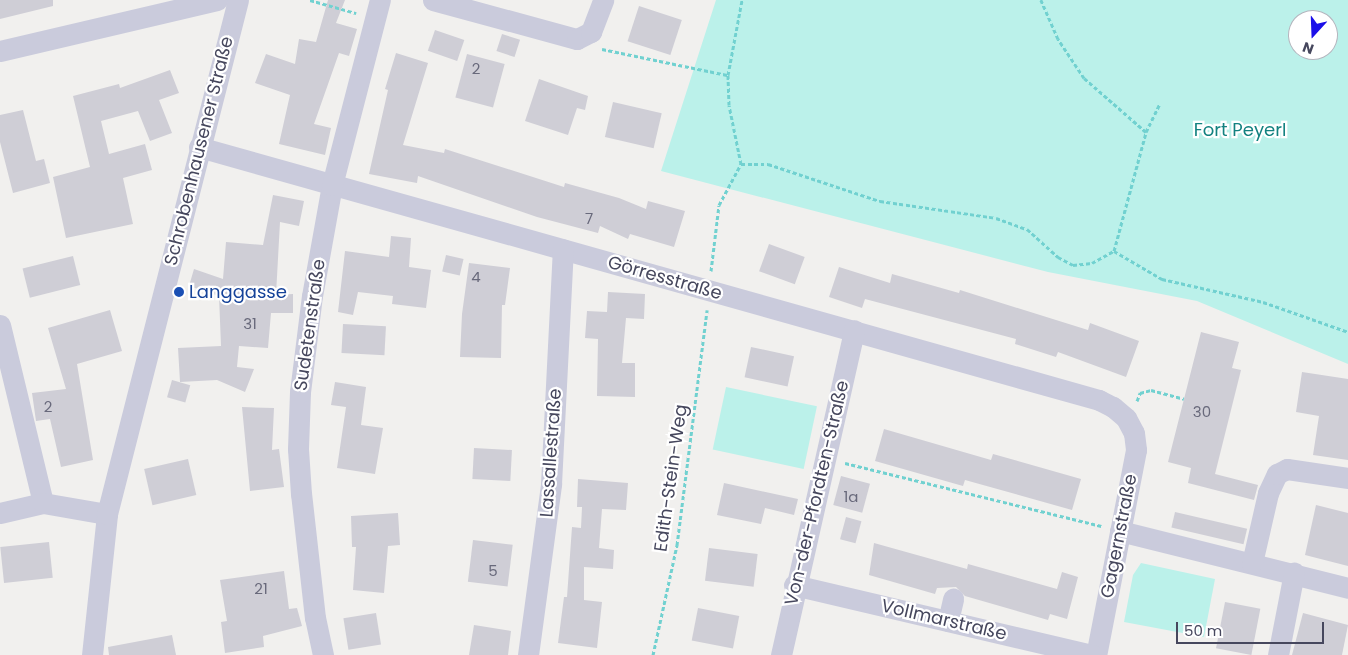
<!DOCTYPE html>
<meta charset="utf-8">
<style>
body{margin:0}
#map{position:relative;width:1348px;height:655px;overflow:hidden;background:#f1f0ee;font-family:Poppins,sans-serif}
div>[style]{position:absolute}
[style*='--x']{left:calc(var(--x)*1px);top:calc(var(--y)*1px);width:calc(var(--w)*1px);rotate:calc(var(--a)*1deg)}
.green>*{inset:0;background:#bbf1ea;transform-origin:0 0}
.building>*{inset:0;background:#cfced6;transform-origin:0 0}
.path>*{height:3px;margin-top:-1.5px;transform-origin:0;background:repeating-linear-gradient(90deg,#71d1d0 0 4px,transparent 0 6.5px)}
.minor>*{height:21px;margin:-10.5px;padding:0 10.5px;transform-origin:10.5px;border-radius:10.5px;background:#cacbdc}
.dots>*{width:14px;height:14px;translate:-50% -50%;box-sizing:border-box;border:2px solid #fff;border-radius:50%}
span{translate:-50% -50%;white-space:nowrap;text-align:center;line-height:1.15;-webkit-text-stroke:4.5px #fff;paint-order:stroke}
.number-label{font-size:15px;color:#68697b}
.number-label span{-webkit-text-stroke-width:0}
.park-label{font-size:18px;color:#138280}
.street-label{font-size:18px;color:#46475d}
.transit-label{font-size:18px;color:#164399}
.left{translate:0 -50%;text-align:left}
.north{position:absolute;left:1288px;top:10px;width:50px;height:50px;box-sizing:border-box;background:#fff;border:1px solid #b5b5be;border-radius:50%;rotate:200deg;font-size:14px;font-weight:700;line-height:20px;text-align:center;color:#46475d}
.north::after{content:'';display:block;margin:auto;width:18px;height:22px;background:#1b10e9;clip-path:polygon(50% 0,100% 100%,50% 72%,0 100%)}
.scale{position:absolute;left:1176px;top:622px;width:148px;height:22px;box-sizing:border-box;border:2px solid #46475d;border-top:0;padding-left:6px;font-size:15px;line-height:18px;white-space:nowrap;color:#46475d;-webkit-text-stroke:4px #fff;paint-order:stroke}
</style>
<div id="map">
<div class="green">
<div style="clip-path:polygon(evenodd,716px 0,1348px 0,1348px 364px,1197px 301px,1048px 272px,661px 171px,716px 0,1298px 20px,1328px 20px,1328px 50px,1298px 50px,1298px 20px)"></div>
<div style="left:726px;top:387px;width:93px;height:64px;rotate:12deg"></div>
<div style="clip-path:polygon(1141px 563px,1215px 579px,1204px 637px,1124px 622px,1133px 575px)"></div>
</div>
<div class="building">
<div style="clip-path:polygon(0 0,53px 0,53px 6px,0 19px)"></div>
<div style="clip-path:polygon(328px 0,345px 0,336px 23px,357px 29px,349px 56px,339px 53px,314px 124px,331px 128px,325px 155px,279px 144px,290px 95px,255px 83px,266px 54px,295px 64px,299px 39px,316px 42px)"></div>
<div style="left:639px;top:6px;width:45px;height:37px;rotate:18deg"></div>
<div style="left:435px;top:30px;width:31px;height:22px;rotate:19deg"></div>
<div style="left:502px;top:34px;width:19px;height:18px;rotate:18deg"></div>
<div style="clip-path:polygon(396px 53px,428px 63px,403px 145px,444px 153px,445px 149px,564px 187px,565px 183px,619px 198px,646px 209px,648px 201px,685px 211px,674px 247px,630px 234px,628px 239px,600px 226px,598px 233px,537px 217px,418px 176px,417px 183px,369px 174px,388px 90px,385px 89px)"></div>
<div style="left:467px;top:54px;width:39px;height:45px;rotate:15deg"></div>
<div style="clip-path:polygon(170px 70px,179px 93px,159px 100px,172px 133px,150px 141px,138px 111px,101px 121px,109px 154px,145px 144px,152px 170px,123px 178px,133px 224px,66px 238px,53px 177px,90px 167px,73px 96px,119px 84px,120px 88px)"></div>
<div style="clip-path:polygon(539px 79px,588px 96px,585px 110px,577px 108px,568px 135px,525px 121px)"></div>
<div style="left:613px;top:102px;width:50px;height:36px;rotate:13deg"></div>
<div style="clip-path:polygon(23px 110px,36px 161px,44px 159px,50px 183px,13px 193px,0 142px,0 115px)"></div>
<div style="clip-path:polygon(273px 195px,304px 201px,299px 226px,280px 222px,276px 295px,293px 294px,293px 313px,271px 313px,268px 348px,239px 346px,237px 367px,254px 369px,245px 392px,217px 380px,180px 382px,178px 348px,221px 346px,219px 296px,189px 286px,194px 269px,223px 279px,226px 242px,263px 245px)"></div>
<div style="clip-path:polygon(391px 236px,411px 238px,409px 267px,431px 270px,426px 308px,392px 304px,393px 296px,358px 292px,353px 315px,338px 312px,345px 251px,389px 257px)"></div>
<div style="left:769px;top:244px;width:38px;height:29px;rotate:20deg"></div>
<div style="left:446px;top:255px;width:18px;height:17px;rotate:13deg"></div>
<div style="left:73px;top:256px;width:30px;height:52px;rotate:76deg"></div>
<div style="clip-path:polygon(469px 263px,510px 268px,505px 305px,502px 305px,501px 358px,460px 357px,462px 314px)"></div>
<div style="clip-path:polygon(839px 267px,890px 283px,892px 274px,959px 293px,960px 290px,1088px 330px,1090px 323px,1139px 341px,1126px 377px,1058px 352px,1056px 357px,1015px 344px,1016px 339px,865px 299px,862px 308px,829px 297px)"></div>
<div style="clip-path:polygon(608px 292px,645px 294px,644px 319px,626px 318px,622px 363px,635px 363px,635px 397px,597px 396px,598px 339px,585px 338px,587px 311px,607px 312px)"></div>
<div style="clip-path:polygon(110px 310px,122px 351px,77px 364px,93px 460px,61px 467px,50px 419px,36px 421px,32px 393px,66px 389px,48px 328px)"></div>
<div style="left:343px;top:324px;width:43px;height:29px;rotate:3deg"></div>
<div style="clip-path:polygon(1201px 332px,1239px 342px,1232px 368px,1241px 370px,1215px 474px,1258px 485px,1254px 500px,1188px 483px,1191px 468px,1168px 462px)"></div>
<div style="left:751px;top:347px;width:44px;height:31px;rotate:12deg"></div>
<div style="clip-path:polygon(1302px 372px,1348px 379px,1348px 460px,1313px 455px,1319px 416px,1296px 412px)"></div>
<div style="left:172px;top:380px;width:19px;height:18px;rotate:16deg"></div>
<div style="clip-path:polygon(335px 382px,366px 387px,361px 425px,383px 428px,375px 474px,337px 468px,346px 407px,331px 405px)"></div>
<div style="clip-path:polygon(242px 407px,274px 408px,272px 450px,279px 449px,284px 487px,250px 491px)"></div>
<div style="clip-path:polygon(884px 429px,991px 460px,993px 454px,1081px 479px,1072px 510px,965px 480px,963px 486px,875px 461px)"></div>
<div style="left:474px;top:448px;width:38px;height:31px;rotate:3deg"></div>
<div style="left:188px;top:459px;width:37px;height:45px;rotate:77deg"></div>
<div style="left:841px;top:476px;width:30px;height:30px;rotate:15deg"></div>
<div style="clip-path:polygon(578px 479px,628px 483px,626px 510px,602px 509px,599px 548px,614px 550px,613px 569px,584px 567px,584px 600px,602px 602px,597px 648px,558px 643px,564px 597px,567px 597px,572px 527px,581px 528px,582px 507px,577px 507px)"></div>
<div style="clip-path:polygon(724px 483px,798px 499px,794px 515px,765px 508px,761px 524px,717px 515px)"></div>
<div style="clip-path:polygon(1316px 505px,1348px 513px,1348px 566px,1305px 555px)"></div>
<div style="left:1175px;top:512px;width:74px;height:16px;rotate:13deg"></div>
<div style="clip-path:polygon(398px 513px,400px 545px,388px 546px,384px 593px,353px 590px,356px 547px,352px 547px,351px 516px)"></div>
<div style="left:846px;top:517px;width:16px;height:23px;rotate:15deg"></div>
<div style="left:473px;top:540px;width:40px;height:42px;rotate:7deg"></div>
<div style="left:49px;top:542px;width:36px;height:49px;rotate:84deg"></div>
<div style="clip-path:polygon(874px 543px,967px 569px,968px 564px,1057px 589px,1062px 572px,1078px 577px,1067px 619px,1050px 614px,1048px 620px,965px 596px,956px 587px,937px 588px,935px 594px,869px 575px)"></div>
<div style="left:709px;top:548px;width:49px;height:33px;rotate:7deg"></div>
<div style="clip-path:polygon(284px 571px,289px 609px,297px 608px,302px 626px,263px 636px,264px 647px,225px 653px,221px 622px,227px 621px,220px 580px)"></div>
<div style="left:1225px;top:602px;width:36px;height:47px;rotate:11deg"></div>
<div style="left:698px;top:608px;width:42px;height:33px;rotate:11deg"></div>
<div style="left:376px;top:613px;width:32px;height:33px;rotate:81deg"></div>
<div style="clip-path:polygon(1303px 613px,1348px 625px,1342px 655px,1292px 655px)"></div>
<div style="clip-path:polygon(474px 625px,511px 631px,508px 655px,469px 655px)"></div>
<div style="clip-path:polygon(172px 635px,176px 655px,109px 655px,108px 647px)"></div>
</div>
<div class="path">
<div style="--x:310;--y:0;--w:48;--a:15.8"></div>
<div style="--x:602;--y:49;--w:129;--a:11.7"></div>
<div style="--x:1146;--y:132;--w:32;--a:-64"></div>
<div style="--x:741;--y:164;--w:60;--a:-101.5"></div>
<div style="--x:729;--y:105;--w:30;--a:-92"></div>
<div style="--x:728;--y:75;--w:76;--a:-79.4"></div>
<div style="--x:1114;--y:251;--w:56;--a:30.3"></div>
<div style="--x:1162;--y:279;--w:104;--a:12.8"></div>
<div style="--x:1263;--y:302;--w:90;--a:19.4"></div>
<div style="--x:711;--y:271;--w:66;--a:-83.1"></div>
<div style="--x:719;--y:205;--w:47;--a:-61.8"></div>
<div style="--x:741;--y:164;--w:27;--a:0"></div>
<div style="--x:768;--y:164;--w:118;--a:18.3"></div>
<div style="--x:880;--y:201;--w:117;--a:8.3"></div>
<div style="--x:996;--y:218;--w:33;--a:20"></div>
<div style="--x:1027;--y:229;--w:42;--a:42.1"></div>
<div style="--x:1058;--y:257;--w:17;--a:28"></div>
<div style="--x:1073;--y:265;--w:19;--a:-6"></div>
<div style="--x:1092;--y:263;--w:25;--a:-29"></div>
<div style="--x:1114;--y:251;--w:123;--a:-74.9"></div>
<div style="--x:1146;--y:132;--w:82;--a:-138.9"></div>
<div style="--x:1084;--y:78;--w:47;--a:-123.7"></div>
<div style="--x:1058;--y:39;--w:43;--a:-113.6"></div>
<div style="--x:1137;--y:401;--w:9;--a:-69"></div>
<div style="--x:1140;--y:393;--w:11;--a:-15"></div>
<div style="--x:1151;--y:390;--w:34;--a:15"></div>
<div style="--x:845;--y:463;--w:264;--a:13.8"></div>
<div style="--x:653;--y:655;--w:113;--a:-77.7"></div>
<div style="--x:677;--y:545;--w:237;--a:-82.7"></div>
</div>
<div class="minor">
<div style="--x:433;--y:0;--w:149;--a:15.2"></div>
<div style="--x:577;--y:39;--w:16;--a:-27"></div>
<div style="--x:591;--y:32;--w:34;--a:-69"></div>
<div style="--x:0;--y:51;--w:223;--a:-13.2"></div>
<div style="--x:199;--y:147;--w:935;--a:15.7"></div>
<div style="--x:1099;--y:400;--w:16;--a:27"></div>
<div style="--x:1113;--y:407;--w:17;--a:40"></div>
<div style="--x:1126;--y:418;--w:17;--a:62"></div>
<div style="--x:1134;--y:433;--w:17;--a:83"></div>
<div style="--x:1136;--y:450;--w:209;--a:101"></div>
<div style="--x:0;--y:325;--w:183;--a:76.4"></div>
<div style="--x:0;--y:513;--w:44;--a:-13.1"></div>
<div style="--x:43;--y:503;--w:65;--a:9.8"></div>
<div style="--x:1120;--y:531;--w:235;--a:14"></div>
<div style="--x:1252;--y:563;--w:72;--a:-77.1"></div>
<div style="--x:1268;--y:493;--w:21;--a:-65"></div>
<div style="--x:1277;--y:474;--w:11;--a:-27"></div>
<div style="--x:1287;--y:469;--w:62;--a:8.4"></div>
<div style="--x:794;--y:585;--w:307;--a:13.2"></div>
<div style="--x:948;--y:621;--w:23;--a:-77"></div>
<div style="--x:92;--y:655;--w:142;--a:-83.9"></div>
<div style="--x:107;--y:514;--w:530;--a:-75.7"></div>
<div style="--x:323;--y:655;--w:38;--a:-102"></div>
<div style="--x:315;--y:618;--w:125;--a:-96.4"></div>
<div style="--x:301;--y:494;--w:45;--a:-93.8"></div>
<div style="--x:298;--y:449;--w:57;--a:-88"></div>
<div style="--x:300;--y:392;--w:97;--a:-82.9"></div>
<div style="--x:312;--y:296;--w:113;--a:-79.8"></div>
<div style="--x:332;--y:185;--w:191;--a:-75.5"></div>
<div style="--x:528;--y:655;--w:173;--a:-82.3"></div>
<div style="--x:551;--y:484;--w:235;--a:-87.1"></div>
<div style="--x:781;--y:655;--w:333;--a:-77.3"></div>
<div style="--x:1278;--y:655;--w:84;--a:-79"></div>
</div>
<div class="dots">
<div style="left:179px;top:292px;background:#1a4fb4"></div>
</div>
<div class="number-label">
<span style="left:476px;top:69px">2</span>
<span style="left:589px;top:219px">7</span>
<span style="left:476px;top:277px">4</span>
<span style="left:250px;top:324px">31</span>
<span style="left:48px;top:407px">2</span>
<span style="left:1202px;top:412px">30</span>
<span style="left:851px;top:497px">1a</span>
<span style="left:493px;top:571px">5</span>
<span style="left:261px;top:589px">21</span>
</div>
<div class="park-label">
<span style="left:1240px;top:130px">Fort Peyerl</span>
</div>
<div class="street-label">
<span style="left:199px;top:151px;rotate:-76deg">Schrobenhausener Straße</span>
<span style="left:665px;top:278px;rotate:16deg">Görresstraße</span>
<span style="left:310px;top:325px;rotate:-82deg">Sudetenstraße</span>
<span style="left:551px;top:453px;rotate:-86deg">Lassallestraße</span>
<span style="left:671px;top:478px;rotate:-82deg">Edith-Stein-Weg</span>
<span style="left:817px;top:493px;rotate:-77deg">Von-der-Pfordten-Straße</span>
<span style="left:1119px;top:536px;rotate:-79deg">Gagernstraße</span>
<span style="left:944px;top:620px;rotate:13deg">Vollmarstraße</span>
</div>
<div class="transit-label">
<span class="left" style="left:189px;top:292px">Langgasse</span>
</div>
<div class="north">N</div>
<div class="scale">50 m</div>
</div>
